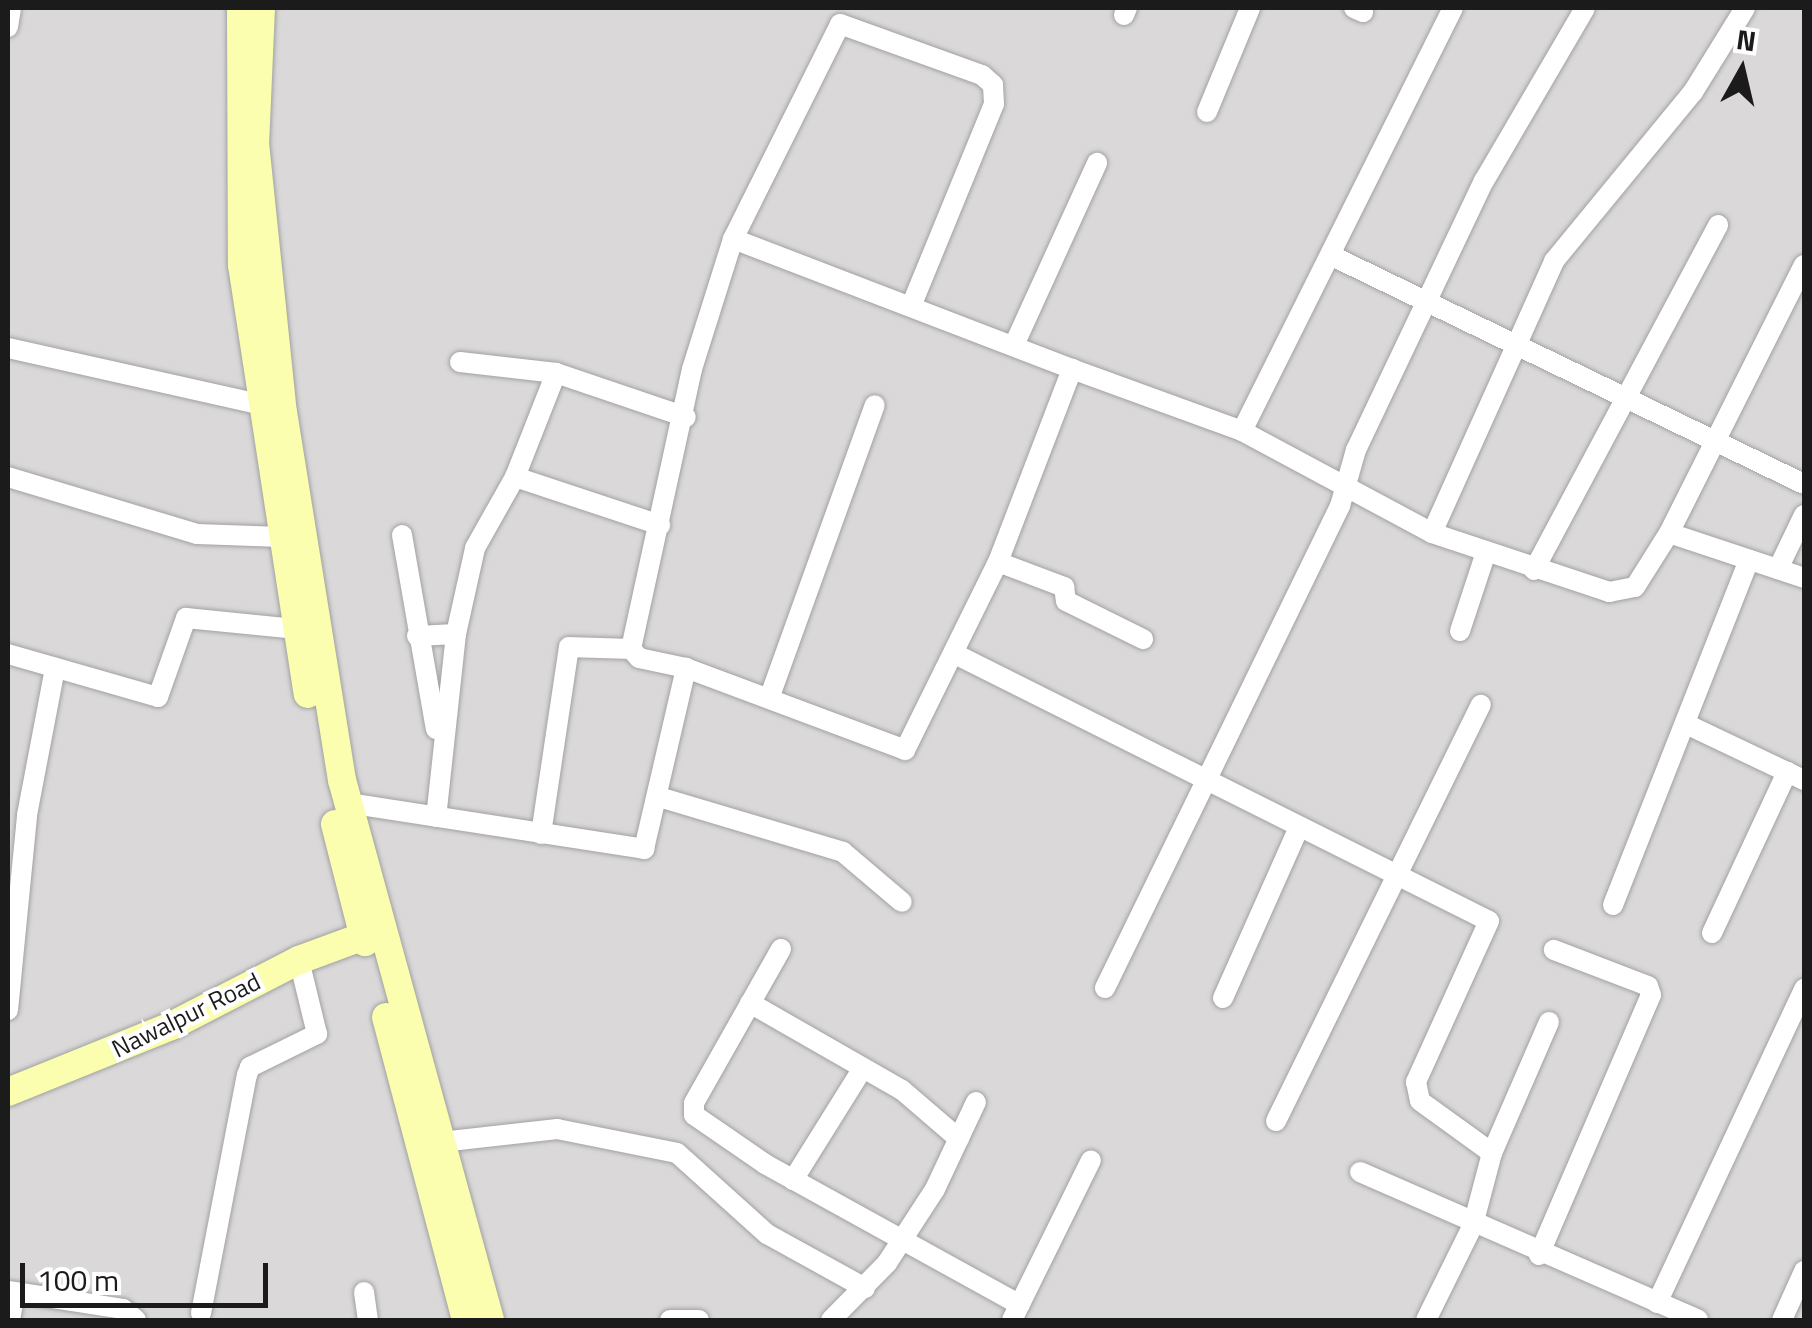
<!DOCTYPE html>
<style>
body{margin:0}
#map{position:relative;width:1812px;height:1328px;overflow:hidden;background:#eee9e0;font-family:"Titillium Web",sans-serif}
div>[style]{position:absolute}
[style*='--x']{left:calc(var(--x)*1px);top:calc(var(--y)*1px);width:calc(var(--w)*1px);rotate:calc(var(--a)*1deg)}
.residential>*{inset:0;background:#dad8d8;transform-origin:0 0}
.roads{filter:drop-shadow(0 0 2px #a2a2a2) drop-shadow(0 0 2px #a2a2a2)}
.street>*{height:20px;margin:-10px;padding:0 10px;transform-origin:10px;border-radius:10px;background:#fff}
.secondary>*{height:28px;margin:-14px;padding:0 14px;transform-origin:14px;border-radius:14px;background:#fbfeae}
span{translate:-50% -50%;white-space:nowrap;text-align:center;line-height:1.15;-webkit-text-stroke:8px #fff;paint-order:stroke}
.street-label{font-size:25px;color:#1b1b1b}
.frame{position:absolute;inset:0;border:10px solid #1b1b1b;pointer-events:none}
.north{position:absolute;left:1692px;top:20px;width:100px;height:100px;-webkit-text-stroke:8px #fff;paint-order:stroke;rotate:8deg;font-size:28px;font-weight:700;line-height:40px;text-align:center;color:#1b1b1b}
.north::after{content:'';display:block;margin:auto;width:35px;height:45px;background:#1b1b1b;clip-path:polygon(50% 0,100% 100%,50% 72%,0 100%)}
.scale{position:absolute;left:20px;top:1263px;width:248px;height:45px;box-sizing:border-box;border:5px solid #1b1b1b;border-top:0;padding-left:12px;font-size:30px;line-height:35px;white-space:nowrap;color:#1b1b1b;-webkit-text-stroke:8px #fff;paint-order:stroke}
</style>
<div id="map">
<div class="residential">
<div style="left:8px;top:8px;width:1796px;height:1312px"></div>
</div>
<div class="roads">
<div class="street">
<div style="--x:1354;--y:8;--w:10;--a:24"></div>
<div style="--x:1124;--y:15;--w:8;--a:-67"></div>
<div style="--x:8;--y:27;--w:19;--a:-81"></div>
<div style="--x:1207;--y:112;--w:113;--a:-67.5"></div>
<div style="--x:733;--y:239;--w:240;--a:-63.5"></div>
<div style="--x:840;--y:24;--w:151;--a:19.8"></div>
<div style="--x:982;--y:75;--w:15;--a:42"></div>
<div style="--x:993;--y:85;--w:19;--a:87"></div>
<div style="--x:994;--y:104;--w:216;--a:112.3"></div>
<div style="--x:1330;--y:255;--w:526;--a:25.79"></div>
<div style="--x:1015;--y:343;--w:198;--a:-65.5"></div>
<div style="--x:8;--y:348;--w:261;--a:12.6"></div>
<div style="--x:460;--y:362;--w:97;--a:6.5"></div>
<div style="--x:556;--y:373;--w:137;--a:18.7"></div>
<div style="--x:1072;--y:369;--w:181;--a:20"></div>
<div style="--x:1242;--y:431;--w:216;--a:28.2"></div>
<div style="--x:1432;--y:533;--w:187;--a:18.4"></div>
<div style="--x:1609;--y:592;--w:26;--a:-11"></div>
<div style="--x:1635;--y:587;--w:64;--a:-57.8"></div>
<div style="--x:1669;--y:533;--w:142;--a:18.4"></div>
<div style="--x:1242;--y:431;--w:473;--a:-63.5"></div>
<div style="--x:8;--y:477;--w:197;--a:16.8"></div>
<div style="--x:197;--y:534;--w:85;--a:2"></div>
<div style="--x:515;--y:477;--w:153;--a:18.3"></div>
<div style="--x:1432;--y:533;--w:298;--a:-65.8"></div>
<div style="--x:1554;--y:261;--w:219;--a:-50.6"></div>
<div style="--x:1693;--y:92;--w:99;--a:-58.2"></div>
<div style="--x:1669;--y:533;--w:300;--a:-63.3"></div>
<div style="--x:402;--y:535;--w:197;--a:80.1"></div>
<div style="--x:998;--y:562;--w:71;--a:20.7"></div>
<div style="--x:1064;--y:587;--w:14;--a:82"></div>
<div style="--x:1066;--y:601;--w:86;--a:26.3"></div>
<div style="--x:1778;--y:569;--w:60;--a:-64.3"></div>
<div style="--x:1534;--y:570;--w:391;--a:-61.9"></div>
<div style="--x:1460;--y:631;--w:80;--a:-71.8"></div>
<div style="--x:456;--y:634;--w:88;--a:-77.5"></div>
<div style="--x:475;--y:548;--w:81;--a:-60.6"></div>
<div style="--x:515;--y:477;--w:112;--a:-68.5"></div>
<div style="--x:417;--y:636;--w:39;--a:-3"></div>
<div style="--x:456;--y:634;--w:184;--a:96.2"></div>
<div style="--x:8;--y:654;--w:156;--a:16"></div>
<div style="--x:158;--y:697;--w:84;--a:-70.5"></div>
<div style="--x:186;--y:618;--w:112;--a:5.7"></div>
<div style="--x:955;--y:654;--w:597;--a:26.57"></div>
<div style="--x:1489;--y:921;--w:177;--a:114.4"></div>
<div style="--x:1416;--y:1082;--w:19;--a:78"></div>
<div style="--x:1420;--y:1101;--w:89;--a:35.8"></div>
<div style="--x:1492;--y:1153;--w:74;--a:104.8"></div>
<div style="--x:1473;--y:1225;--w:106;--a:116.3"></div>
<div style="--x:770;--y:696;--w:309;--a:-70.2"></div>
<div style="--x:1686;--y:724;--w:131;--a:25.4"></div>
<div style="--x:659;--y:797;--w:192;--a:16.6"></div>
<div style="--x:843;--y:852;--w:77;--a:40.3"></div>
<div style="--x:348;--y:803;--w:300;--a:8.8"></div>
<div style="--x:644;--y:849;--w:186;--a:-76.9"></div>
<div style="--x:686;--y:668;--w:234;--a:20.5"></div>
<div style="--x:905;--y:750;--w:210;--a:-63.7"></div>
<div style="--x:998;--y:562;--w:207;--a:-69"></div>
<div style="--x:1072;--y:369;--w:363;--a:-159"></div>
<div style="--x:733;--y:239;--w:136;--a:107.5"></div>
<div style="--x:692;--y:369;--w:287;--a:102.3"></div>
<div style="--x:631;--y:649;--w:12;--a:48"></div>
<div style="--x:639;--y:658;--w:48;--a:12"></div>
<div style="--x:541;--y:834;--w:189;--a:-81.5"></div>
<div style="--x:569;--y:647;--w:62;--a:1.8"></div>
<div style="--x:1613;--y:905;--w:371;--a:-68.5"></div>
<div style="--x:1712;--y:933;--w:178;--a:-65"></div>
<div style="--x:781;--y:949;--w:177;--a:119.5"></div>
<div style="--x:694;--y:1103;--w:12;--a:90"></div>
<div style="--x:694;--y:1115;--w:86;--a:34.6"></div>
<div style="--x:765;--y:1164;--w:291;--a:28.9"></div>
<div style="--x:1105;--y:988;--w:536;--a:-64.01"></div>
<div style="--x:1340;--y:506;--w:58;--a:-74.1"></div>
<div style="--x:1356;--y:450;--w:298;--a:-64.6"></div>
<div style="--x:1484;--y:181;--w:200;--a:-59.7"></div>
<div style="--x:1223;--y:998;--w:187;--a:-66"></div>
<div style="--x:750;--y:1003;--w:175;--a:29.8"></div>
<div style="--x:902;--y:1090;--w:75;--a:40.7"></div>
<div style="--x:8;--y:1010;--w:196;--a:-84.4"></div>
<div style="--x:27;--y:815;--w:150;--a:-79.2"></div>
<div style="--x:1276;--y:1121;--w:464;--a:-63.8"></div>
<div style="--x:441;--y:1142;--w:117;--a:-6.4"></div>
<div style="--x:557;--y:1129;--w:122;--a:11.3"></div>
<div style="--x:677;--y:1153;--w:121;--a:42"></div>
<div style="--x:767;--y:1234;--w:112;--a:28.9"></div>
<div style="--x:1492;--y:1153;--w:143;--a:-66.5"></div>
<div style="--x:1360;--y:1172;--w:369;--a:23.6"></div>
<div style="--x:793;--y:1180;--w:132;--a:-58"></div>
<div style="--x:1539;--y:1255;--w:283;--a:-66.7"></div>
<div style="--x:1651;--y:995;--w:9;--a:-108"></div>
<div style="--x:1648;--y:986;--w:101;--a:-159"></div>
<div style="--x:8;--y:1291;--w:116;--a:8.9"></div>
<div style="--x:123;--y:1309;--w:17;--a:40"></div>
<div style="--x:364;--y:1292;--w:28;--a:82"></div>
<div style="--x:1657;--y:1303;--w:347;--a:-64.9"></div>
<div style="--x:201;--y:1313;--w:242;--a:-79.1"></div>
<div style="--x:247;--y:1075;--w:9;--a:-69"></div>
<div style="--x:250;--y:1067;--w:75;--a:-26.2"></div>
<div style="--x:317;--y:1034;--w:76;--a:-103.7"></div>
<div style="--x:10;--y:1320;--w:28;--a:-80"></div>
<div style="--x:670;--y:1320;--w:29;--a:0"></div>
<div style="--x:831;--y:1320;--w:80;--a:-45.5"></div>
<div style="--x:887;--y:1263;--w:88;--a:-57"></div>
<div style="--x:935;--y:1189;--w:96;--a:-64.8"></div>
<div style="--x:1012;--y:1320;--w:178;--a:-63.7"></div>
<div style="--x:1782;--y:1320;--w:54;--a:-65.8"></div>
</div>
<div class="secondary">
<div style="--x:241;--y:8;--w:257;--a:89.8"></div>
<div style="--x:242;--y:265;--w:434;--a:81.3"></div>
<div style="--x:261;--y:8;--w:135;--a:92.5"></div>
<div style="--x:255;--y:143;--w:270;--a:84.1"></div>
<div style="--x:283;--y:412;--w:373;--a:80.9"></div>
<div style="--x:342;--y:780;--w:560;--a:74.67"></div>
<div style="--x:335;--y:824;--w:122;--a:75.7"></div>
<div style="--x:386;--y:1017;--w:313;--a:75.2"></div>
<div style="--x:8;--y:1092;--w:176;--a:-22"></div>
<div style="--x:171;--y:1026;--w:144;--a:-27.3"></div>
<div style="--x:299;--y:960;--w:69;--a:-20.3"></div>
</div>
</div>
<div class="street-label">
<span style="left:186px;top:1015px;rotate:-26deg">Nawalpur Road</span>
</div>
<div class="frame"></div>
<div class="north">N</div>
<div class="scale">100 m</div>
</div>
